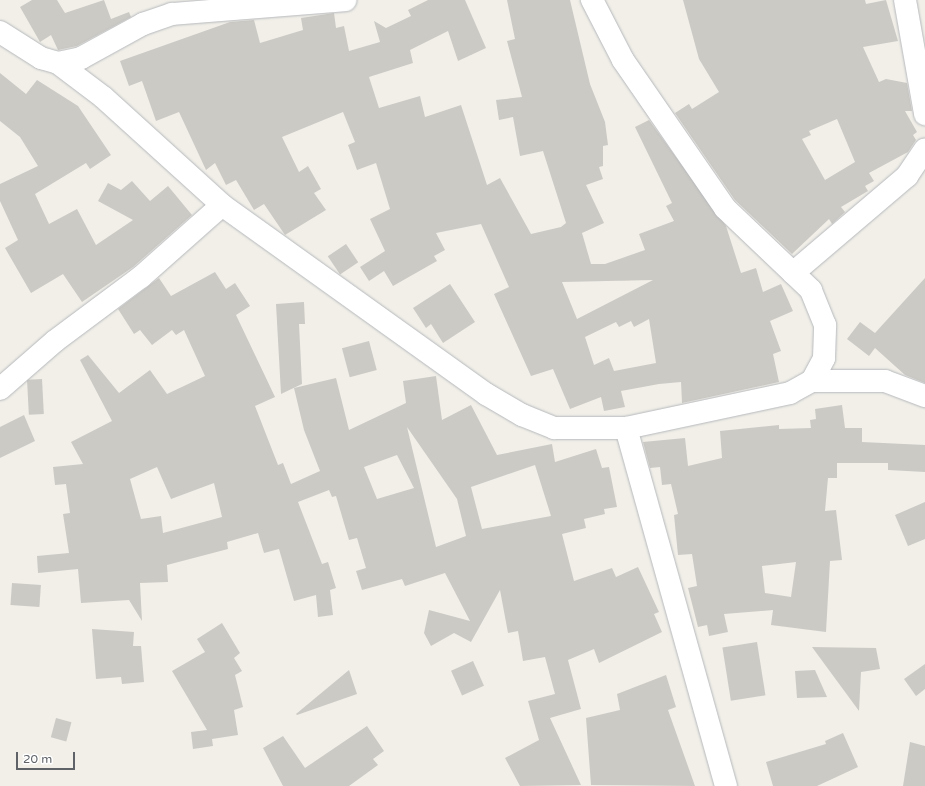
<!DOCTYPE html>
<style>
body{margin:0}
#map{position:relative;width:925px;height:786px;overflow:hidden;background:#f1efe8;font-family:"Varela Round",sans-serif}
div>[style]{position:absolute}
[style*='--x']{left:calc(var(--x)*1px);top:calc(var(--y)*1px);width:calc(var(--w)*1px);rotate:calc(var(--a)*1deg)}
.building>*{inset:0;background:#cccac5;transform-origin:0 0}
.roads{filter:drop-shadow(0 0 1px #b5b8bc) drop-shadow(0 0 1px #b5b8bc)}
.street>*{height:22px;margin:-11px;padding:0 11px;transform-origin:11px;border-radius:11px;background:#fff}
.secondary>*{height:22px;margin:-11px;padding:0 11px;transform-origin:11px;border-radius:11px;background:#fff}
span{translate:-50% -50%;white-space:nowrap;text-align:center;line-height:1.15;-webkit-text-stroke:3px #fff;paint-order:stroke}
.scale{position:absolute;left:16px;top:752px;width:59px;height:18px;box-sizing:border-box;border:2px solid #5f6368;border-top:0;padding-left:5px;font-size:12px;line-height:14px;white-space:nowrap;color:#5f6368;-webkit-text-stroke:3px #fff;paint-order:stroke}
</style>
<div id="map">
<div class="building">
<div style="clip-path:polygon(32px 0,57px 0,65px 13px,104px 0,111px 19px,129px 12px,131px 17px,77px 46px,58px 50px,51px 35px,40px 42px,20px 7px)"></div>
<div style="clip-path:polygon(evenodd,428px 0,465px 0,486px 48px,458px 61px,448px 31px,410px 50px,413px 63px,369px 77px,379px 108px,420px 96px,425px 117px,461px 105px,487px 185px,500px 178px,531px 234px,561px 227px,566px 223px,543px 151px,520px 156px,513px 117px,499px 120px,496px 100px,522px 97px,507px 41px,515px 39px,507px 0,570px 0,590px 84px,605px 122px,608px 145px,603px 146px,603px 166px,599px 167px,603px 179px,586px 185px,604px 223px,582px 233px,591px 264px,605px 264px,645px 250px,639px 234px,674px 221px,666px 206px,672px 203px,635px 127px,649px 120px,726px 226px,741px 273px,756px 268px,763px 292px,781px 284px,793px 311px,770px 321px,781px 351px,773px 354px,779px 382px,682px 403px,681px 382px,659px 384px,621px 391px,625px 407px,604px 411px,601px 397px,570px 409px,553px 369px,531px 376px,494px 294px,509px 287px,481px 224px,436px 233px,445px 250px,434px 256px,437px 261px,393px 286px,384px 271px,369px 281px,360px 267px,385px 251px,370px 219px,390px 209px,376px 163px,357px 170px,348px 145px,355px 142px,343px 112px,282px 137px,299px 172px,308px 166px,321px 189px,314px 193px,326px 210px,285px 235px,264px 204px,254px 210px,236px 180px,226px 185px,215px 163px,206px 170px,179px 112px,156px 121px,142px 81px,129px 86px,120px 61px,230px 22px,254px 20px,260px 43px,303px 30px,301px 18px,334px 13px,336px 28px,344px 26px,349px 51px,380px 42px,374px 21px,386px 28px,411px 16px,408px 10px,428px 0,653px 280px,577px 319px,562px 282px,653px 280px,428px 0,649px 319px,656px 363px,614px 371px,609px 358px,594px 365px,585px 337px,616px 322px,619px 327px,631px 321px,634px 327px,649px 319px)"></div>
<div style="clip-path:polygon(evenodd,683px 0,865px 0,866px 4px,886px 0,898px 41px,863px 47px,879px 82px,886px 79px,907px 83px,912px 111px,905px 111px,917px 132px,913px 135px,916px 140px,908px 152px,869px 173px,874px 181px,865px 186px,868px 191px,841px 207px,845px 212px,832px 224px,829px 219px,792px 254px,735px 200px,675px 113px,689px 104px,692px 109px,719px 92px,699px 59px,683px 0,837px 119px,855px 162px,825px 180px,802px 139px,811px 135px,809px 131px,837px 119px)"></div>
<div style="clip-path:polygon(0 73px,26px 94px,37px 80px,78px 106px,111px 155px,90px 169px,86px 163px,35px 194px,49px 224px,77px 209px,96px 245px,133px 220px,98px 201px,108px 183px,121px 190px,132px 181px,150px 201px,168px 186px,192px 215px,133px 267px,82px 302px,63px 274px,31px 293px,5px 248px,18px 240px,0 201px,0 184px,38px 166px,20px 137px,0 121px)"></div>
<div style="left:346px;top:244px;width:22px;height:22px;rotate:56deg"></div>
<div style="clip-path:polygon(evenodd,215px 272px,226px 289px,235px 283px,250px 306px,236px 315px,275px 397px,255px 406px,278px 465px,283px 463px,291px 484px,320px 471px,304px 430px,294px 388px,336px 378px,349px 430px,406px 403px,403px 381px,436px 376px,442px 420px,471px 405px,497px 455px,552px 444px,555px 462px,596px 449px,602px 468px,609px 467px,617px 507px,604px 509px,605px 514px,584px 519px,586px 528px,562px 534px,574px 581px,612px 568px,616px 577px,638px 567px,659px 612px,654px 614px,662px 632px,599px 663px,594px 649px,568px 660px,581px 709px,550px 718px,581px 785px,520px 786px,505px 758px,539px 740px,528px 701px,555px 694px,545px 657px,523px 661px,518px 631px,508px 633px,500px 590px,471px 642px,454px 633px,431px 646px,424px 633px,429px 610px,470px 621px,445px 573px,405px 586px,402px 579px,362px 590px,356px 571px,366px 568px,357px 538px,349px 540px,336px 496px,332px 497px,329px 490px,298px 502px,322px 564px,328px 562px,336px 588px,330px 590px,333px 615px,318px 617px,316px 595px,294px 601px,279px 549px,264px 553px,258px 533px,227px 542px,228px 549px,167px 565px,168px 582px,140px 583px,142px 621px,129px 600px,81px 603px,78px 569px,38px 573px,37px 556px,69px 553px,63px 514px,70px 513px,66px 484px,55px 485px,53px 467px,83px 464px,71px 442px,112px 421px,80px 360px,88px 355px,119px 393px,150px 370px,167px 394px,205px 376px,184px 330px,176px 335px,172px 330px,152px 345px,140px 330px,134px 334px,118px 309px,159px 278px,171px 296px,215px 272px,407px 427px,457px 499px,466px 536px,436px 547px,407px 427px,215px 272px,397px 455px,414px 488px,377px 499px,364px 467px,397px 455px,215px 272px,535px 465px,551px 516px,482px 529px,471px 487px,535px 465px,215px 272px,157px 467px,171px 499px,214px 483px,222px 517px,163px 533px,161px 516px,141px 519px,130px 479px,157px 467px)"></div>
<div style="clip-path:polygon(925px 278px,925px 383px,905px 375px,875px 348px,869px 356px,847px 339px,860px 322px,875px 333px)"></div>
<div style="clip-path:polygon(450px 284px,475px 322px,443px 343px,431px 324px,426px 328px,413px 308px)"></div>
<div style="clip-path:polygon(304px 302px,305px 324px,299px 324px,302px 384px,281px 394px,276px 304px)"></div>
<div style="left:369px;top:341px;width:30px;height:28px;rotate:75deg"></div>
<div style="left:42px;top:379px;width:35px;height:15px;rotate:87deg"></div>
<div style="clip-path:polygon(evenodd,842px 405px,845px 428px,862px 428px,862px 442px,925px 445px,925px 472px,888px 470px,888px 463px,837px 463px,837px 478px,828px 478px,825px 511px,836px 510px,842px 560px,830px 561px,826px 632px,771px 625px,773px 610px,724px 614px,728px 632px,709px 636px,707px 625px,698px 627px,688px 588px,697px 586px,692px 554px,678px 555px,674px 515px,678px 514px,671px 484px,662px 485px,660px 467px,650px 468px,643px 442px,685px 438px,688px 466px,722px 458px,720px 431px,779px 425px,779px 429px,811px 428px,810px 420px,816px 419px,815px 409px,842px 405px,796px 562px,791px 597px,765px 593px,762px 566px,796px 562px)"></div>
<div style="clip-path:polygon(24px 415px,35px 441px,0 458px,0 427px)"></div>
<div style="clip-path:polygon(925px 502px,925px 539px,908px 546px,895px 515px)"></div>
<div style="left:12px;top:583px;width:29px;height:22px;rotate:4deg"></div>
<div style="clip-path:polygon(222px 623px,240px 653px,234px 658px,242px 671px,235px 675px,243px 707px,234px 710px,238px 735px,212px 739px,213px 746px,193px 749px,191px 732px,207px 730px,172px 671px,205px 652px,197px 639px)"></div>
<div style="clip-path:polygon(92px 629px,134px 632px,133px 646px,141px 646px,144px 682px,122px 684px,121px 677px,96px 679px)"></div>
<div style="left:757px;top:642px;width:54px;height:35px;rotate:81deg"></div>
<div style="clip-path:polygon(812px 647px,876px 648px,880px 669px,861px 672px,859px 711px)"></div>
<div style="left:473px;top:661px;width:27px;height:24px;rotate:66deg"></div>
<div style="clip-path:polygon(925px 664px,925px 689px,916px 696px,904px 679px)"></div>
<div style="clip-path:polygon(349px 670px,357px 694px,297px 715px,296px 714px)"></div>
<div style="clip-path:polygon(815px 670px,827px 697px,797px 698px,795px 671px)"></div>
<div style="clip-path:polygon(666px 675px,676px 707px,668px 710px,695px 786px,591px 785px,586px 718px,620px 710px,617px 694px)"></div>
<div style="left:56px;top:718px;width:16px;height:20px;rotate:15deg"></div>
<div style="clip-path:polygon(367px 726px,384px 751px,373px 759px,378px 765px,349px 786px,283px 786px,263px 748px,283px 736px,305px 768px)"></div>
<div style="clip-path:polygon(843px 733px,858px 767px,817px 786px,773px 786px,766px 762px,826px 744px,825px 741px)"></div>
<div style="clip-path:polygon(910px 742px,925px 746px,925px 786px,903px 786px)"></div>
</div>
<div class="roads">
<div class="street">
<div style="--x:905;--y:0;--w:116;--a:80"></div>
<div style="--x:58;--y:63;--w:56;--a:37.1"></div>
<div style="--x:103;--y:97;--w:161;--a:42.2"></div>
<div style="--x:222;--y:205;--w:325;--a:35.6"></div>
<div style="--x:486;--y:394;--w:42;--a:30.3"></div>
<div style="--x:522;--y:415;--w:35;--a:22"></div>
<div style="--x:554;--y:428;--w:72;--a:0"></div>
<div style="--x:626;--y:428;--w:168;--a:-12"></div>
<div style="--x:790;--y:393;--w:25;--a:-29"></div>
<div style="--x:812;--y:381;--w:26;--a:-62"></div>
<div style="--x:824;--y:358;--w:33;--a:-88"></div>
<div style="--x:825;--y:325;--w:38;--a:-112"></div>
<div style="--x:811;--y:290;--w:119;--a:-136.4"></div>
<div style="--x:725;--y:208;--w:180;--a:-124.6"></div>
<div style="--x:623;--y:60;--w:68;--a:-117.3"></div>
<div style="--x:793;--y:273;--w:150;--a:-40.4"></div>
<div style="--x:907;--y:176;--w:32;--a:-56"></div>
<div style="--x:812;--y:381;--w:73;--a:0"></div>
<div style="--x:885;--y:381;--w:43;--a:20.6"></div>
<div style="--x:0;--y:389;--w:73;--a:-41.1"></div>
<div style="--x:55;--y:341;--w:107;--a:-36.7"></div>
<div style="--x:141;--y:277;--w:108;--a:-41.6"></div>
<div style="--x:626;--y:428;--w:372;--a:74.4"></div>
</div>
<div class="secondary">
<div style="--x:0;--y:32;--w:49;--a:32.4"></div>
<div style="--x:41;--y:58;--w:18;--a:16"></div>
<div style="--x:58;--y:63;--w:24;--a:-12"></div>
<div style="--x:81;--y:58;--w:71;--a:-28.7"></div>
<div style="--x:143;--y:24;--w:31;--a:-19"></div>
<div style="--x:172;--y:14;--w:174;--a:-4.6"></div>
</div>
</div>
<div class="scale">20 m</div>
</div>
